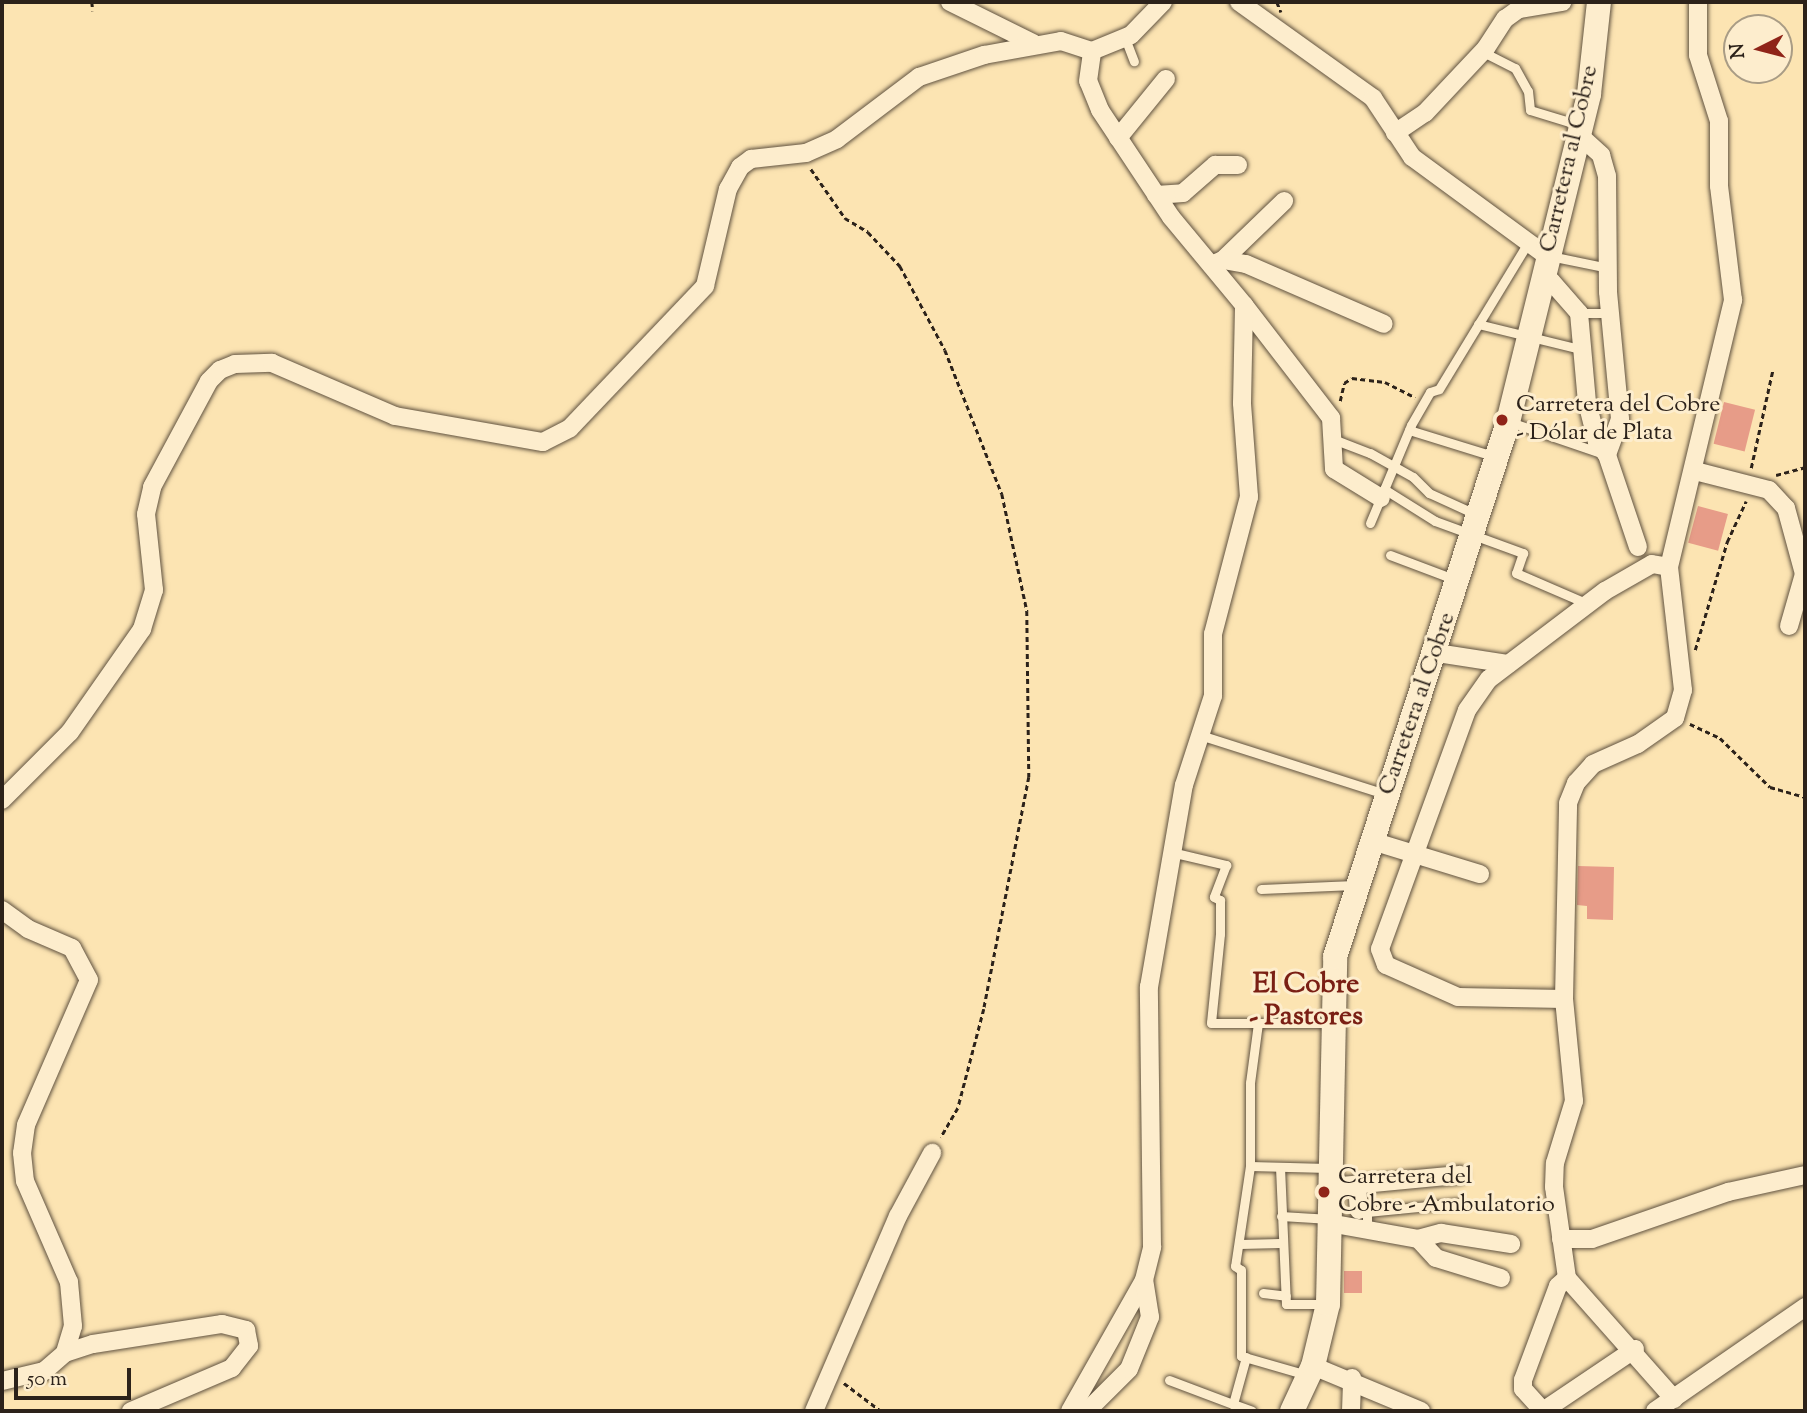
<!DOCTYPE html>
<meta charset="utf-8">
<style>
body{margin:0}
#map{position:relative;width:1807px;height:1413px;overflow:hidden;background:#fce4b2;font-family:"Sorts Mill Goudy",serif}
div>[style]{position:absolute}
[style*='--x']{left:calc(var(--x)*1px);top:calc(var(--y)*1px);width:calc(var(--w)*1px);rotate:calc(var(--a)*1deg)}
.building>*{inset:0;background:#e79c88;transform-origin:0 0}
.path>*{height:2.5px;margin-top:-1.25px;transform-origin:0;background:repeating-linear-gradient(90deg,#2c221a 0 5px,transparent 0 8.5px)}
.roads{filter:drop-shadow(0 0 2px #605240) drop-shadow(0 0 2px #605240)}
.lane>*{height:9px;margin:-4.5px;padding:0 4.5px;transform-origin:4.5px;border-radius:4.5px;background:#fdedcd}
.street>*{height:18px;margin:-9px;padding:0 9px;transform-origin:9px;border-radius:9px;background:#fdedcd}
.secondary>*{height:24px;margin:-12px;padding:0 12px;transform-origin:12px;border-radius:12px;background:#fdedcd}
.dots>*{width:19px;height:19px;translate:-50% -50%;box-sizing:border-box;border:4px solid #fdedcd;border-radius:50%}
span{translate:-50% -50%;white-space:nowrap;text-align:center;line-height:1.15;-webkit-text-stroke:6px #fdedcd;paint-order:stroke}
.street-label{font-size:24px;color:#2c221a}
.poi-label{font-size:24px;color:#2c221a}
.left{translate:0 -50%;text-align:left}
.quarter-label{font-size:28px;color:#7a1f14;font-weight:700}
.frame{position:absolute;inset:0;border:4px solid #2c221a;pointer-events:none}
.north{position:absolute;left:1723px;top:14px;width:70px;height:70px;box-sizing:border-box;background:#fdedcd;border:2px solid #a99c85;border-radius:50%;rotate:264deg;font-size:19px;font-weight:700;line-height:28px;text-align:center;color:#2c221a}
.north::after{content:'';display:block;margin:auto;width:24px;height:32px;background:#8f2418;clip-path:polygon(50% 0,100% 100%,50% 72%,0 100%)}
.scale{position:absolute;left:14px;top:1368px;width:117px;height:32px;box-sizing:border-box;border:4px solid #2c221a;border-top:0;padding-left:9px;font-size:21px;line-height:24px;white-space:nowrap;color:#2c221a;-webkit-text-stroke:5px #fdedcd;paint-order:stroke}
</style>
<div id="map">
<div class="building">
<div style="left:1724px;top:402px;width:32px;height:43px;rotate:14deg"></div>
<div style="left:1698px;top:506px;width:31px;height:38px;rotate:15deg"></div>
<div style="clip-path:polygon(1578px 866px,1614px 867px,1613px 920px,1587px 919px,1587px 906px,1577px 905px)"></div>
<div style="left:1344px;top:1271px;width:18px;height:22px"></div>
</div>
<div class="path">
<div style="--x:92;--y:2;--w:9;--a:84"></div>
<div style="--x:1277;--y:2;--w:11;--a:68"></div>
<div style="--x:811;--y:169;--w:60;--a:55.2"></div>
<div style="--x:845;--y:218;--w:27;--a:31"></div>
<div style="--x:868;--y:232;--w:47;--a:46.7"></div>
<div style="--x:900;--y:266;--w:95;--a:61.8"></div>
<div style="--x:945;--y:350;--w:155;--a:68.4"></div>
<div style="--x:1002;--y:494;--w:120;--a:77.9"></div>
<div style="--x:1027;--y:611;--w:166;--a:89.3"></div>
<div style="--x:1029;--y:777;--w:236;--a:101"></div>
<div style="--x:984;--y:1009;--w:102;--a:104.7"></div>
<div style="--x:958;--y:1108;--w:34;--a:120"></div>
<div style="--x:1340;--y:401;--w:18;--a:-77"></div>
<div style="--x:1344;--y:383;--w:9;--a:-32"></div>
<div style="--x:1352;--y:378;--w:33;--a:7"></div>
<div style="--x:1385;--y:382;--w:34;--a:27"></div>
<div style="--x:1751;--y:468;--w:101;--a:-77.5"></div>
<div style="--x:1776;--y:475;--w:30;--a:-15"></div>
<div style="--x:1695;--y:650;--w:113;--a:-73.5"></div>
<div style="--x:1727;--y:542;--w:45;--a:-65.1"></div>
<div style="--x:1690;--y:724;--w:33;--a:25"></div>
<div style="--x:1720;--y:738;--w:70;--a:44.4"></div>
<div style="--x:1770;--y:787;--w:36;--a:16"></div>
<div style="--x:844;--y:1383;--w:46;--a:37.1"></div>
</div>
<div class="roads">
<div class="lane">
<div style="--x:1125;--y:38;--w:25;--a:69"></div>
<div style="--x:1483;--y:52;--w:36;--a:27"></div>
<div style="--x:1515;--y:68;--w:26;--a:61"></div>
<div style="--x:1528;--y:91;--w:19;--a:84"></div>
<div style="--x:1530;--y:110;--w:51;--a:17"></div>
<div style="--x:1550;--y:256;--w:59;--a:11.7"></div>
<div style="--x:1579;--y:313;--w:33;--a:0"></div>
<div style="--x:1478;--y:324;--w:109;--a:13.8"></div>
<div style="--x:1510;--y:422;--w:99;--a:18.8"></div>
<div style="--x:1409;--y:430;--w:91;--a:17.2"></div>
<div style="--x:1333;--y:439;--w:40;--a:21"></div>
<div style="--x:1370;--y:453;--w:49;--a:29.2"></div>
<div style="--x:1413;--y:477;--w:23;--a:45"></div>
<div style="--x:1429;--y:493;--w:51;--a:24.5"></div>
<div style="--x:1384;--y:489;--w:60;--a:32.1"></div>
<div style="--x:1435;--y:521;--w:94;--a:20"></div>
<div style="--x:1523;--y:553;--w:21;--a:109"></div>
<div style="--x:1516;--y:573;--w:78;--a:23.3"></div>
<div style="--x:1370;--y:523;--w:106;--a:-67.3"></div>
<div style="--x:1411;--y:425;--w:38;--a:-60"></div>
<div style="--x:1430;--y:392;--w:9;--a:-18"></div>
<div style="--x:1439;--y:389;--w:170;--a:-58.7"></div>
<div style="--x:1390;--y:555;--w:68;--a:20.6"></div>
<div style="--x:1200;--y:735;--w:194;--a:17.7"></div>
<div style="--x:1171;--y:852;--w:57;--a:13.3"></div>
<div style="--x:1226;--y:865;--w:34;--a:111"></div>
<div style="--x:1214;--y:897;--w:7;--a:27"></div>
<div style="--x:1220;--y:900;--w:34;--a:90"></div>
<div style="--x:1220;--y:934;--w:89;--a:95.8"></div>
<div style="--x:1211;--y:1023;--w:119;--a:0"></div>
<div style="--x:1261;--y:889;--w:93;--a:-2.5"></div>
<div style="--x:1258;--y:1023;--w:61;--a:97.6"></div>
<div style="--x:1250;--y:1083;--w:83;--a:90"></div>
<div style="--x:1250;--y:1166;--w:101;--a:98.5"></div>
<div style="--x:1235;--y:1266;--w:7;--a:34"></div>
<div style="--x:1241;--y:1270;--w:86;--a:90"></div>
<div style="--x:1241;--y:1356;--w:69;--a:16.1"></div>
<div style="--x:1250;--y:1166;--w:78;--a:1.5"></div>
<div style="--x:1280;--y:1167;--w:137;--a:87.5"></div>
<div style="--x:1286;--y:1304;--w:40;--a:0"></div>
<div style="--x:1281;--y:1216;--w:49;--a:3.5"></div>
<div style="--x:1367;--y:1230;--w:18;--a:-90"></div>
<div style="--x:1367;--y:1212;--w:92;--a:-5.6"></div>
<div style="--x:1240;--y:1244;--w:40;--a:-1.4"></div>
<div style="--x:1263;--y:1293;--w:23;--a:7"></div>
<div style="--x:1246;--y:1357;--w:49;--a:105.5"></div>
<div style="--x:1233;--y:1404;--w:20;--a:20"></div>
<div style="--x:1169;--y:1380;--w:68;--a:20.6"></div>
</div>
<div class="street">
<div style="--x:950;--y:2;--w:93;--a:26.3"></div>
<div style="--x:1239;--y:2;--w:165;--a:35.6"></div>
<div style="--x:1373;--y:98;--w:71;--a:56.5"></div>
<div style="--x:1412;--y:157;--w:167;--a:36.3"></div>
<div style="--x:1395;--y:133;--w:36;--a:-34"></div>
<div style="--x:1425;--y:113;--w:89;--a:-46.8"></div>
<div style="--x:1486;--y:48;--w:35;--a:-57"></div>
<div style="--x:1505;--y:19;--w:17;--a:-36"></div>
<div style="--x:1519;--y:9;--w:44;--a:-9.2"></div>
<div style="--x:1579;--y:135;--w:30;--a:42"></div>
<div style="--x:1601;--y:155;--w:22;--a:74"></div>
<div style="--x:1607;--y:176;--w:116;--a:89.5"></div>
<div style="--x:1608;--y:292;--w:128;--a:84.6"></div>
<div style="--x:1620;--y:419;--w:38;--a:110"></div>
<div style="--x:1607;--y:455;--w:97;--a:71.4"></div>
<div style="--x:1118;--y:138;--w:76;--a:-50.9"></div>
<div style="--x:1156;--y:195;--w:27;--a:-4"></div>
<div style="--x:1183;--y:193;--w:43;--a:-41.2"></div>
<div style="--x:1215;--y:165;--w:23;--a:0"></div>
<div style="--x:1223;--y:260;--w:85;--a:-44"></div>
<div style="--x:1211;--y:265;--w:13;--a:-23"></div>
<div style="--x:1223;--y:260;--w:23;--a:10"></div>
<div style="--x:1246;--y:264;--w:150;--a:23.5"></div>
<div style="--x:1543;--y:279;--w:8;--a:14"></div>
<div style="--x:1551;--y:281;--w:43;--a:48.8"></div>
<div style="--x:1579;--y:313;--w:89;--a:84.9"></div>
<div style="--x:1587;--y:402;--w:41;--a:76"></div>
<div style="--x:1597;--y:442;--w:16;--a:52"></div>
<div style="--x:1244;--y:305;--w:143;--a:52.4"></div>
<div style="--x:1331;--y:418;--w:51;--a:86.6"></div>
<div style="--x:1334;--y:469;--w:55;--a:31.7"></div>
<div style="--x:1695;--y:471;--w:76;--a:14.4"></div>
<div style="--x:1769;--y:490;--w:25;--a:47"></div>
<div style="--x:1786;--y:508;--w:68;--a:74.7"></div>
<div style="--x:1804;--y:574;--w:54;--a:106.1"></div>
<div style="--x:1437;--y:653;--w:72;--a:8.8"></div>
<div style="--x:2;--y:800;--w:96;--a:-45"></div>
<div style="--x:70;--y:732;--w:126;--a:-55"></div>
<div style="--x:142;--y:629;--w:41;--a:-72.9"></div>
<div style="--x:154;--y:590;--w:76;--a:-96"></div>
<div style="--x:146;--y:514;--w:28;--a:-77"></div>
<div style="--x:152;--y:487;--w:120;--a:-61.7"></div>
<div style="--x:209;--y:381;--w:16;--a:-45"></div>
<div style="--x:220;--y:370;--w:16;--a:-22"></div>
<div style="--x:235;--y:364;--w:37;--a:-2"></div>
<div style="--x:272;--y:363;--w:134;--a:23.3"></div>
<div style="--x:395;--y:416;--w:150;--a:10"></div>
<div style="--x:543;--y:442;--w:30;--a:-27"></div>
<div style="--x:570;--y:428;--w:196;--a:-46.4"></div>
<div style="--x:705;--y:286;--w:100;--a:-76.7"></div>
<div style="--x:728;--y:189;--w:25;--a:-61"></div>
<div style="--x:740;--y:167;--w:14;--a:-36"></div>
<div style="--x:751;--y:159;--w:55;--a:-6.2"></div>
<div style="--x:806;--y:153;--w:34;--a:-24"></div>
<div style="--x:837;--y:139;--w:103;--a:-37.1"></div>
<div style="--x:919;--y:77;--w:69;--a:-18.7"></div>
<div style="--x:984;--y:55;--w:78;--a:-10.3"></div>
<div style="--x:1061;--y:41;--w:33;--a:18"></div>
<div style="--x:1372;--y:841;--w:113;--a:17"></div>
<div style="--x:2;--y:910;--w:32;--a:36"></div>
<div style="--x:28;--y:929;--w:48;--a:23.4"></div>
<div style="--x:72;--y:948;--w:36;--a:62"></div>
<div style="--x:89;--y:980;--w:158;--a:113.5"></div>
<div style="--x:26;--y:1125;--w:28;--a:98"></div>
<div style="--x:22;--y:1153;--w:28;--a:84"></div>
<div style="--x:25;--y:1181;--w:110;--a:66.5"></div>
<div style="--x:69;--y:1282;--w:44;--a:84.8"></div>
<div style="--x:73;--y:1326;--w:28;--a:107"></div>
<div style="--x:65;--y:1353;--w:28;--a:139"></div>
<div style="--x:44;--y:1371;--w:43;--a:166.6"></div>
<div style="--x:1564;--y:999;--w:106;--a:-178.9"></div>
<div style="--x:1458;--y:997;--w:79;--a:-156"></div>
<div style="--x:1386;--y:965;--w:17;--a:-111"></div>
<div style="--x:1380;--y:949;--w:254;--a:-70"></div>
<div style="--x:1467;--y:710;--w:38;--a:-55"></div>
<div style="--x:1489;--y:679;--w:146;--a:-37.2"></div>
<div style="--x:1605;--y:591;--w:54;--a:-29.9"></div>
<div style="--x:1652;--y:564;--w:17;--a:10"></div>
<div style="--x:1357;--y:1184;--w:26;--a:86"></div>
<div style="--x:1331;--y:1187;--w:129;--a:-5.4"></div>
<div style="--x:1329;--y:1223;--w:90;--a:10.2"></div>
<div style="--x:1561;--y:1239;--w:31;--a:0"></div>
<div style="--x:1592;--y:1239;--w:144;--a:-19.1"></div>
<div style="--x:1728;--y:1192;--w:79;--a:-12.4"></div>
<div style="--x:1501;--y:1278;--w:68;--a:-162.9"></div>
<div style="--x:1436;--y:1258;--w:26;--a:-133"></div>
<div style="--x:1418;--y:1239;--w:24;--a:-15"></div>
<div style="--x:1441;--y:1233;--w:71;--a:8.9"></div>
<div style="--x:65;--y:1353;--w:29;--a:-18"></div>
<div style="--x:93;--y:1344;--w:131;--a:-8.8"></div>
<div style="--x:222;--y:1324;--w:25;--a:14"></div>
<div style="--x:246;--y:1330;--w:16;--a:79"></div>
<div style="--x:249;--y:1346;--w:28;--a:128"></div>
<div style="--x:232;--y:1368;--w:110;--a:156.9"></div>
<div style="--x:1313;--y:1366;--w:117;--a:22.6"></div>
<div style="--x:1674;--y:1399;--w:162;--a:-131.5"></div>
<div style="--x:1567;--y:1278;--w:92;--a:-98.1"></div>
<div style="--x:1554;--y:1187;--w:24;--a:-88"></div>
<div style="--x:1555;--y:1163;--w:65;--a:-73"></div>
<div style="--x:1574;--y:1101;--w:102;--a:-95.6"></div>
<div style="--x:1564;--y:999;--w:196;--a:-88.8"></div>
<div style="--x:1568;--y:803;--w:22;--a:-68"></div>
<div style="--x:1576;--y:783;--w:25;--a:-48"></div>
<div style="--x:1593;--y:764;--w:49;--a:-24"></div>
<div style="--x:1638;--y:744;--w:45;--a:-35.1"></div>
<div style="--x:1675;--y:718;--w:29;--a:-74"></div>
<div style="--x:1683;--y:690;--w:124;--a:-96.5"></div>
<div style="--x:1669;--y:567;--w:275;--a:-76.5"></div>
<div style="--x:1733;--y:300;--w:115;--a:-97"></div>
<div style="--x:1719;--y:186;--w:65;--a:-90"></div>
<div style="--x:1719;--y:121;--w:69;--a:-107.7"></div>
<div style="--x:1698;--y:55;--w:53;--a:-90"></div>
<div style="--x:814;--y:1411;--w:212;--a:-66.7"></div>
<div style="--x:898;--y:1216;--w:72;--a:-61.6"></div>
<div style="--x:1070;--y:1411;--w:150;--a:-60.5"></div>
<div style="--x:1144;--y:1280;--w:34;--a:-76"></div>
<div style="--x:1152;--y:1247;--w:260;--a:-90.7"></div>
<div style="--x:1149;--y:987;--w:205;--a:-80.2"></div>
<div style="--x:1184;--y:785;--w:94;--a:-72"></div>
<div style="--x:1213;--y:696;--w:62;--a:-90"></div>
<div style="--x:1213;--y:634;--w:142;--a:-75.3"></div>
<div style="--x:1249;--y:497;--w:94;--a:-94.3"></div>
<div style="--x:1242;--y:403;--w:98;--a:-88.8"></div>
<div style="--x:1244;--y:305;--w:114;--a:-129.7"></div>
<div style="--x:1171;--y:217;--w:128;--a:-123.6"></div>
<div style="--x:1100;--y:110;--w:31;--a:-112"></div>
<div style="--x:1088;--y:81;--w:30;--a:-82"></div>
<div style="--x:1092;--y:51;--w:42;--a:-22.3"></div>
<div style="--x:1131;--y:35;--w:46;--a:-45.9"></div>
<div style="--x:1087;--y:1411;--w:59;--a:-45"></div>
<div style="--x:1129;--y:1369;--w:56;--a:-68"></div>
<div style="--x:1150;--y:1317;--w:37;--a:-99"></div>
<div style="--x:1351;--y:1411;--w:33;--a:-88"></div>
<div style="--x:1543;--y:1411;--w:30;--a:-132"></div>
<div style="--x:1523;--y:1389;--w:9;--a:-90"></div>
<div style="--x:1523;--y:1380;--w:100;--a:-69.6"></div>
<div style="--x:1558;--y:1286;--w:12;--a:-42"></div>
<div style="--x:1543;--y:1411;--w:111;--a:-34"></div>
<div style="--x:1655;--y:1411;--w:183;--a:-34.7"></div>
</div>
<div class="secondary">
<div style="--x:1292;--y:1411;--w:50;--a:-65"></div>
<div style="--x:1313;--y:1366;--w:64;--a:-76.4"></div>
<div style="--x:1328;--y:1304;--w:347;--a:-88.8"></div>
<div style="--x:1335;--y:957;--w:562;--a:-72.08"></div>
<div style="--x:1508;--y:422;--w:338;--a:-76.1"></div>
<div style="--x:1589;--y:94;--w:93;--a:-83.8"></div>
</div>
</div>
<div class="dots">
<div style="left:1502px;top:420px;background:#8f2418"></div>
<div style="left:1324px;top:1192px;background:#8f2418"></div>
</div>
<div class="street-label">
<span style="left:1570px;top:159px;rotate:-77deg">Carretera al Cobre</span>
<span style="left:1418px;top:704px;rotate:-71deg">Carretera al Cobre</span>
</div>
<div class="poi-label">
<span class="left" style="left:1516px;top:420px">Carretera del Cobre<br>- Dólar de Plata</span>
<span class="left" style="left:1338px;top:1192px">Carretera del<br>Cobre - Ambulatorio</span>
</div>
<div class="quarter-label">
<span style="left:1306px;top:1001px">El Cobre<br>- Pastores</span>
</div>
<div class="frame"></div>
<div class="north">N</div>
<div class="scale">50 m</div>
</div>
